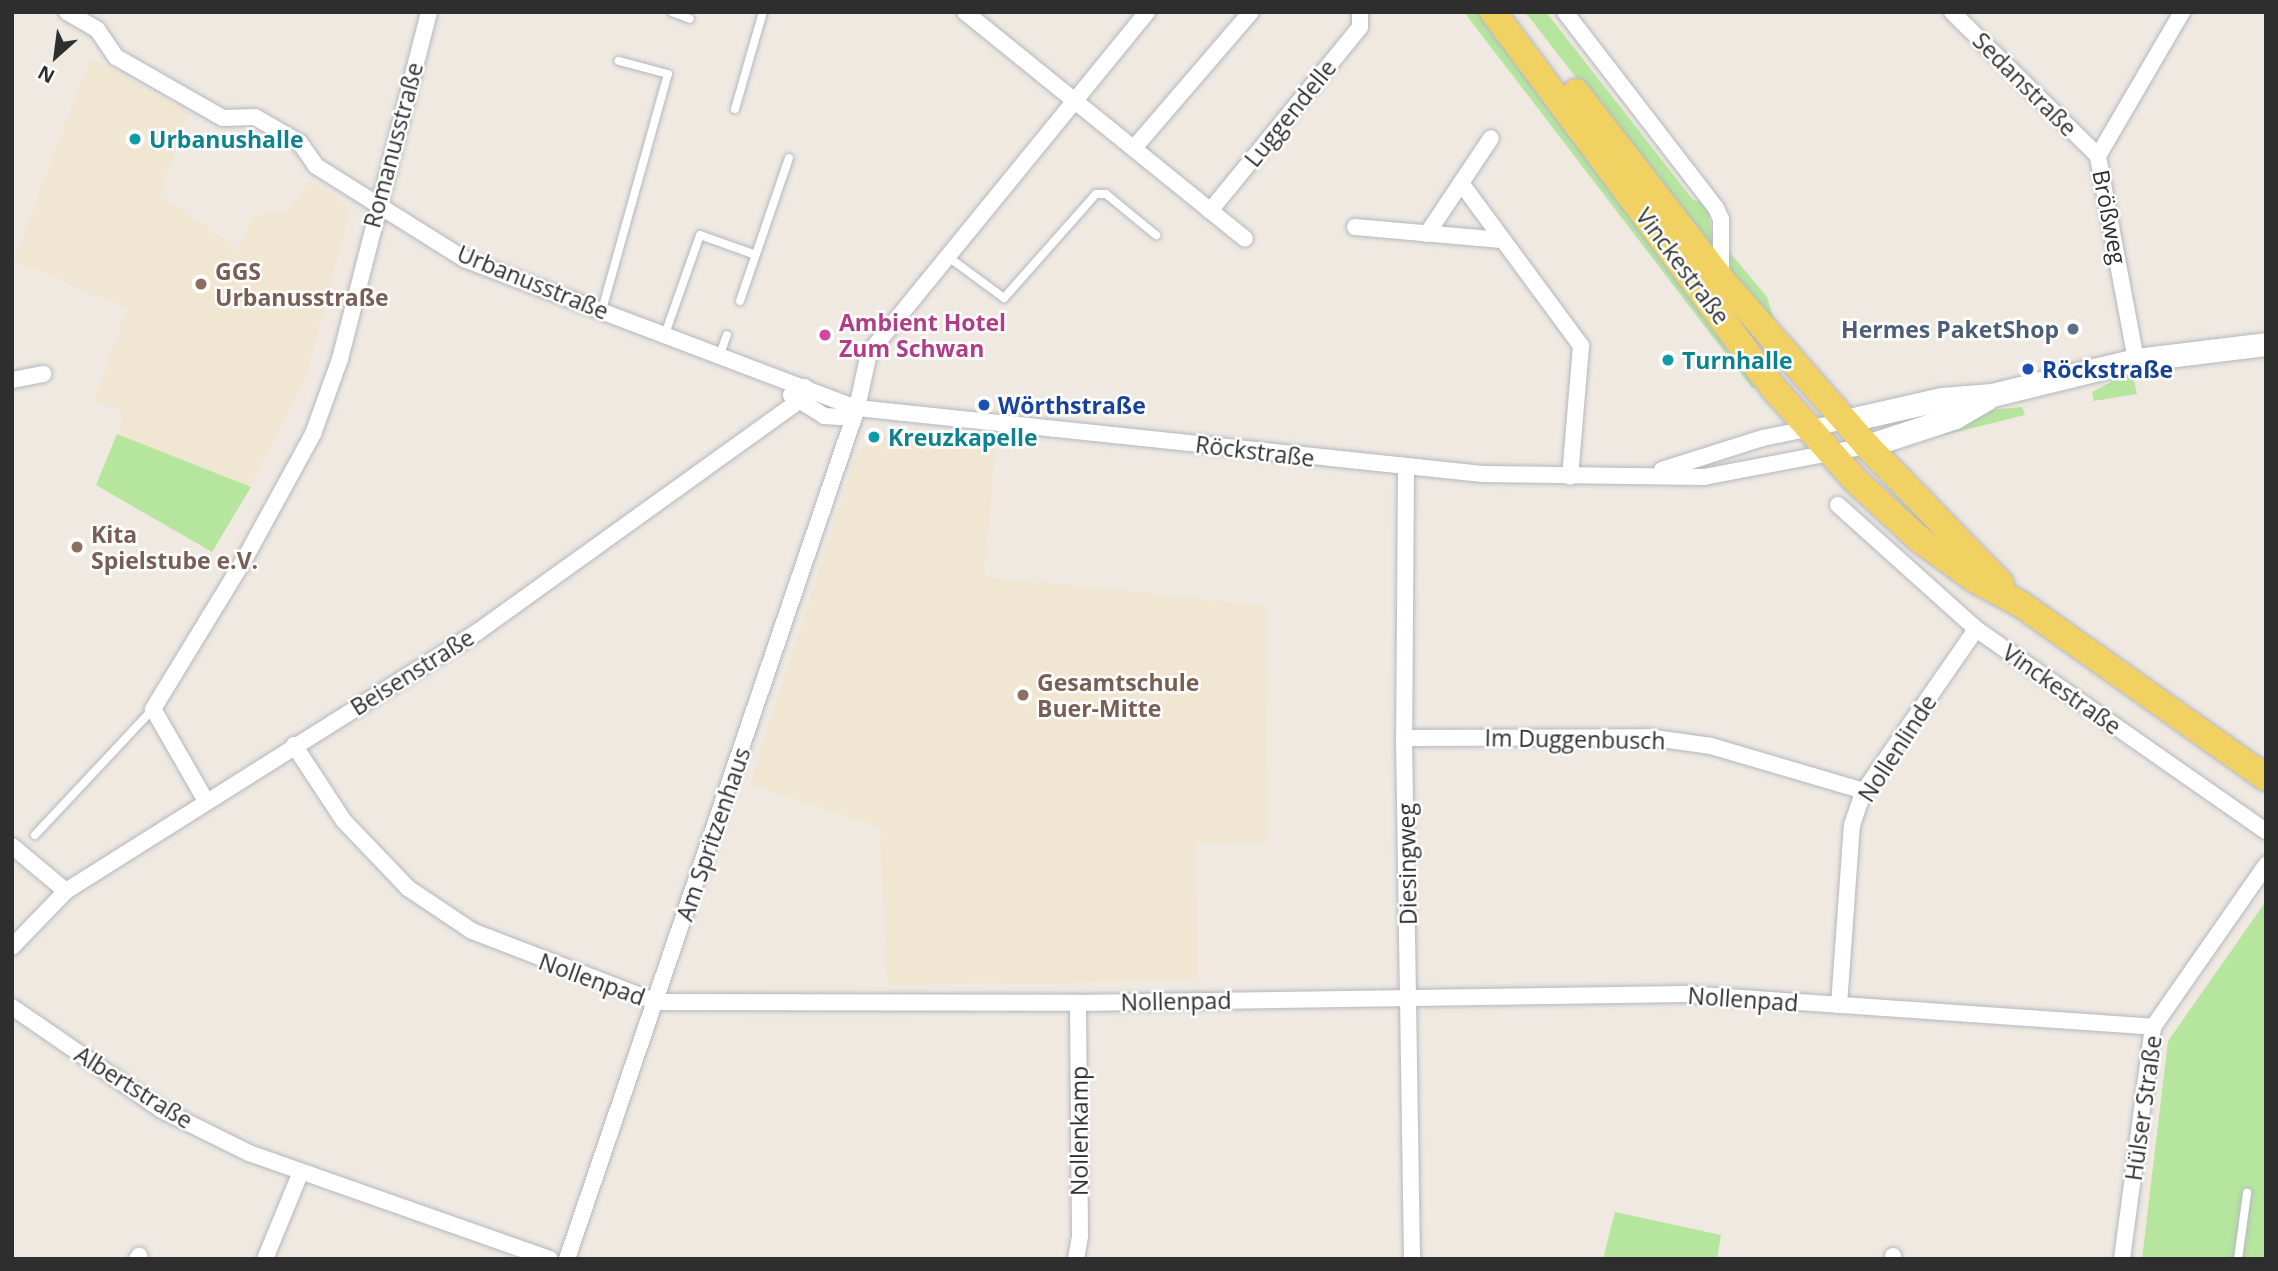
<!DOCTYPE html>
<meta charset="utf-8">
<style>
body{margin:0}
#map{position:relative;width:2278px;height:1271px;overflow:hidden;background:#efe9e1;font-family:"Open Sans",sans-serif}
div>[style]{position:absolute}
[style*='--x']{left:calc(var(--x)*1px);top:calc(var(--y)*1px);width:calc(var(--w)*1px);rotate:calc(var(--a)*1deg)}
.education>*{inset:0;background:#f0e6d1}
.green>*{inset:0;background:#b6e59e}
.roads{filter:drop-shadow(0 0 2px #b4b7c1) drop-shadow(0 0 2px #b4b7c1)}
.lane>*{height:8px;margin:-4px;padding:0 4px;transform-origin:4px;border-radius:4px;background:#fff}
.street>*{height:16px;margin:-8px;padding:0 8px;transform-origin:8px;border-radius:8px;background:#fff}
.secondary>*{height:23px;margin:-11.5px;padding:0 11.5px;transform-origin:11.5px;border-radius:11.5px;background:#fff}
.primary>*{height:26px;margin:-13px;padding:0 13px;transform-origin:13px;border-radius:13px;background:#f2d163}
.dots>*{width:19px;height:19px;translate:-50% -50%;box-sizing:border-box;border:4px solid #fff;border-radius:50%}
span{translate:-50% -50%;white-space:nowrap;text-align:center;line-height:1.15;-webkit-text-stroke:5px #fff;paint-order:stroke}
.street-label{font-size:23px;color:#2e2e2e}
.culture-label{font-size:23px;color:#0d838f;font-weight:700}
.left{translate:0 -50%;text-align:left}
.education-label{font-size:23px;color:#785e54;font-weight:700}
.hotel-label{font-size:23px;color:#b23c85;font-weight:700}
.service-label{font-size:23px;color:#4e5e75;font-weight:700}
.right{translate:-100% -50%;text-align:right}
.transit-label{font-size:23px;color:#164399;font-weight:700}
.frame{position:absolute;inset:0;border:14px solid #2e2e2e;pointer-events:none}
.north{position:absolute;left:21px;top:21px;width:70px;height:70px;-webkit-text-stroke:5px #fff;paint-order:stroke;rotate:208deg;font-size:19px;font-weight:700;line-height:28px;text-align:center;color:#2e2e2e}
.north::after{content:'';display:block;margin:auto;width:24px;height:32px;background:#2e2e2e;clip-path:polygon(50% 0,100% 100%,50% 72%,0 100%)}
</style>
<div id="map">
<div class="education">
<div style="clip-path:polygon(91px 57px,189px 113px,160px 195px,239px 250px,251px 217px,289px 212px,308px 181px,342px 201px,349px 211px,306px 378px,251px 487px,117px 434px,124px 413px,94px 400px,127px 309px,14px 260px)"></div>
<div style="clip-path:polygon(894px 431px,996px 441px,984px 577px,1266px 606px,1268px 842px,1196px 843px,1197px 980px,887px 985px,880px 828px,750px 784px,857px 452px)"></div>
</div>
<div class="green">
<div style="clip-path:polygon(1464px 12px,1481px 12px,1756px 387px,1752px 388px)"></div>
<div style="clip-path:polygon(1525px 12px,1546px 12px,1693px 200px,1701px 202px,1708px 212px,1715px 256px)"></div>
<div style="clip-path:polygon(1727px 249px,1767px 297px,1775px 323px,1729px 274px)"></div>
<div style="clip-path:polygon(2132px 371px,2137px 394px,2094px 401px,2092px 392px)"></div>
<div style="clip-path:polygon(2022px 407px,2025px 415px,1945px 435px,1942px 430px,1990px 410px)"></div>
<div style="clip-path:polygon(117px 434px,251px 487px,212px 552px,96px 485px)"></div>
<div style="clip-path:polygon(2266px 901px,2266px 1259px,2142px 1259px,2168px 1041px)"></div>
<div style="clip-path:polygon(1615px 1212px,1721px 1235px,1717px 1259px,1603px 1259px)"></div>
</div>
<div class="roads">
<div class="lane">
<div style="--x:672;--y:12;--w:19;--a:21"></div>
<div style="--x:735;--y:109;--w:101;--a:-73.9"></div>
<div style="--x:947;--y:256;--w:71;--a:36.4"></div>
<div style="--x:1004;--y:298;--w:139;--a:-48.5"></div>
<div style="--x:1096;--y:194;--w:10;--a:0"></div>
<div style="--x:1106;--y:194;--w:65;--a:39.4"></div>
<div style="--x:740;--y:301;--w:151;--a:-71.1"></div>
<div style="--x:602;--y:310;--w:245;--a:-74.4"></div>
<div style="--x:668;--y:74;--w:51;--a:-165.1"></div>
<div style="--x:665;--y:334;--w:105;--a:-70.5"></div>
<div style="--x:700;--y:235;--w:59;--a:19.7"></div>
<div style="--x:720;--y:354;--w:20;--a:-70"></div>
<div style="--x:35;--y:835;--w:173;--a:-46.9"></div>
<div style="--x:2238;--y:1259;--w:67;--a:-82.2"></div>
</div>
<div class="street">
<div style="--x:67;--y:12;--w:34;--a:30"></div>
<div style="--x:97;--y:29;--w:34;--a:56"></div>
<div style="--x:116;--y:57;--w:123;--a:29.7"></div>
<div style="--x:223;--y:118;--w:32;--a:-2"></div>
<div style="--x:255;--y:117;--w:52;--a:30"></div>
<div style="--x:300;--y:143;--w:28;--a:55"></div>
<div style="--x:316;--y:166;--w:175;--a:32.1"></div>
<div style="--x:464;--y:259;--w:420;--a:20.8"></div>
<div style="--x:857;--y:408;--w:629;--a:6.02"></div>
<div style="--x:1483;--y:474;--w:221;--a:0.8"></div>
<div style="--x:1704;--y:477;--w:166;--a:-10.8"></div>
<div style="--x:965;--y:12;--w:360;--a:39"></div>
<div style="--x:1565;--y:12;--w:247;--a:52.4"></div>
<div style="--x:1716;--y:208;--w:12;--a:66"></div>
<div style="--x:1721;--y:219;--w:57;--a:90"></div>
<div style="--x:1952;--y:12;--w:205;--a:44.6"></div>
<div style="--x:1134;--y:148;--w:179;--a:-49.3"></div>
<div style="--x:1461;--y:183;--w:202;--a:53.6"></div>
<div style="--x:1581;--y:346;--w:131;--a:94.8"></div>
<div style="--x:1210;--y:211;--w:237;--a:-50.8"></div>
<div style="--x:1360;--y:27;--w:15;--a:-90"></div>
<div style="--x:1355;--y:227;--w:147;--a:5.1"></div>
<div style="--x:1427;--y:234;--w:115;--a:-56.3"></div>
<div style="--x:2136;--y:360;--w:208;--a:-100.6"></div>
<div style="--x:2098;--y:156;--w:167;--a:-59.7"></div>
<div style="--x:12;--y:380;--w:32;--a:-11"></div>
<div style="--x:791;--y:395;--w:39;--a:32"></div>
<div style="--x:824;--y:416;--w:17;--a:3"></div>
<div style="--x:841;--y:417;--w:18;--a:-29"></div>
<div style="--x:1406;--y:469;--w:269;--a:90.4"></div>
<div style="--x:1404;--y:738;--w:521;--a:89.12"></div>
<div style="--x:1662;--y:470;--w:106;--a:-17.6"></div>
<div style="--x:1763;--y:438;--w:84;--a:-11.7"></div>
<div style="--x:1838;--y:505;--w:186;--a:41.9"></div>
<div style="--x:1976;--y:629;--w:353;--a:34.9"></div>
<div style="--x:1404;--y:738;--w:243;--a:-0.2"></div>
<div style="--x:1647;--y:737;--w:65;--a:8"></div>
<div style="--x:1711;--y:746;--w:159;--a:16.4"></div>
<div style="--x:294;--y:745;--w:91;--a:56.7"></div>
<div style="--x:344;--y:821;--w:93;--a:46.3"></div>
<div style="--x:408;--y:888;--w:77;--a:33.9"></div>
<div style="--x:472;--y:931;--w:197;--a:21.1"></div>
<div style="--x:656;--y:1002;--w:422;--a:0.1"></div>
<div style="--x:1078;--y:1003;--w:607;--a:-0.85"></div>
<div style="--x:1685;--y:994;--w:469;--a:4"></div>
<div style="--x:206;--y:801;--w:106;--a:-119.9"></div>
<div style="--x:153;--y:709;--w:175;--a:-58.6"></div>
<div style="--x:244;--y:560;--w:144;--a:-61.3"></div>
<div style="--x:313;--y:434;--w:80;--a:-70.2"></div>
<div style="--x:340;--y:359;--w:358;--a:-75.6"></div>
<div style="--x:12;--y:846;--w:70;--a:39.8"></div>
<div style="--x:12;--y:947;--w:78;--a:-46"></div>
<div style="--x:66;--y:891;--w:484;--a:-32.2"></div>
<div style="--x:476;--y:633;--w:395;--a:-35.7"></div>
<div style="--x:797;--y:402;--w:17;--a:-62"></div>
<div style="--x:1839;--y:1005;--w:180;--a:-85.9"></div>
<div style="--x:1852;--y:825;--w:36;--a:-71"></div>
<div style="--x:1864;--y:791;--w:197;--a:-55.3"></div>
<div style="--x:12;--y:1007;--w:182;--a:34.5"></div>
<div style="--x:162;--y:1110;--w:97;--a:26.3"></div>
<div style="--x:249;--y:1153;--w:319;--a:19.4"></div>
<div style="--x:1893;--y:1256;--w:3;--a:90"></div>
<div style="--x:137;--y:1259;--w:4;--a:-56"></div>
<div style="--x:265;--y:1259;--w:92;--a:-67.6"></div>
<div style="--x:567;--y:1259;--w:899;--a:-71.18"></div>
<div style="--x:857;--y:408;--w:56;--a:-77.7"></div>
<div style="--x:869;--y:353;--w:440;--a:-50.8"></div>
<div style="--x:1076;--y:1259;--w:23;--a:-80"></div>
<div style="--x:1080;--y:1236;--w:233;--a:-90.5"></div>
<div style="--x:2122;--y:1259;--w:234;--a:-82.4"></div>
<div style="--x:2153;--y:1027;--w:198;--a:-55.1"></div>
</div>
<div class="secondary">
<div style="--x:1845;--y:421;--w:99;--a:-12.8"></div>
<div style="--x:1942;--y:399;--w:50;--a:-4.6"></div>
<div style="--x:1992;--y:395;--w:148;--a:-13.7"></div>
<div style="--x:2136;--y:360;--w:131;--a:-7"></div>
<div style="--x:1867;--y:446;--w:93;--a:-18.2"></div>
<div style="--x:1955;--y:417;--w:36;--a:-30"></div>
</div>
<div class="primary">
<div style="--x:1493;--y:12;--w:473;--a:53.3"></div>
<div style="--x:1776;--y:391;--w:120;--a:48.4"></div>
<div style="--x:1856;--y:481;--w:86;--a:42.6"></div>
<div style="--x:1919;--y:539;--w:68;--a:36"></div>
<div style="--x:1974;--y:579;--w:55;--a:28.4"></div>
<div style="--x:2022;--y:605;--w:299;--a:35.3"></div>
<div style="--x:1576;--y:92;--w:237;--a:52.2"></div>
<div style="--x:1721;--y:279;--w:222;--a:48.8"></div>
<div style="--x:1867;--y:446;--w:192;--a:45.8"></div>
</div>
</div>
<div class="dots">
<div style="left:135px;top:139px;background:#0f9aa8"></div>
<div style="left:201px;top:284px;background:#8d6e63"></div>
<div style="left:2073px;top:329px;background:#5c6f8a"></div>
<div style="left:825px;top:335px;background:#d1479c"></div>
<div style="left:1668px;top:360px;background:#0f9aa8"></div>
<div style="left:2028px;top:369px;background:#1a4fb4"></div>
<div style="left:984px;top:405px;background:#1a4fb4"></div>
<div style="left:874px;top:437px;background:#0f9aa8"></div>
<div style="left:77px;top:547px;background:#8d6e63"></div>
<div style="left:1023px;top:695px;background:#8d6e63"></div>
</div>
<div class="street-label">
<span style="left:2025px;top:84px;rotate:45deg">Sedanstraße</span>
<span style="left:1290px;top:113px;rotate:-51deg">Luggendelle</span>
<span style="left:393px;top:145px;rotate:-75deg">Romanusstraße</span>
<span style="left:2110px;top:217px;rotate:79deg">Brößweg</span>
<span style="left:1683px;top:266px;rotate:53deg">Vinckestraße</span>
<span style="left:533px;top:282px;rotate:22deg">Urbanusstraße</span>
<span style="left:1255px;top:451px;rotate:7deg">Röckstraße</span>
<span style="left:412px;top:672px;rotate:-32deg">Beisenstraße</span>
<span style="left:2062px;top:689px;rotate:35deg">Vinckestraße</span>
<span style="left:1575px;top:739px;rotate:1deg">Im Duggenbusch</span>
<span style="left:1897px;top:748px;rotate:-57deg">Nollenlinde</span>
<span style="left:713px;top:834px;rotate:-71deg">Am Spritzenhaus</span>
<span style="left:1407px;top:864px;rotate:-91deg">Diesingweg</span>
<span style="left:592px;top:979px;rotate:20deg">Nollenpad</span>
<span style="left:1743px;top:999px;rotate:4deg">Nollenpad</span>
<span style="left:1176px;top:1001px;rotate:-1deg">Nollenpad</span>
<span style="left:134px;top:1087px;rotate:32deg">Albertstraße</span>
<span style="left:2143px;top:1108px;rotate:-82deg">Hülser Straße</span>
<span style="left:1079px;top:1131px;rotate:-90deg">Nollenkamp</span>
</div>
<div class="culture-label">
<span class="left" style="left:149px;top:139px">Urbanushalle</span>
<span class="left" style="left:1682px;top:360px">Turnhalle</span>
<span class="left" style="left:888px;top:437px">Kreuzkapelle</span>
</div>
<div class="education-label">
<span class="left" style="left:215px;top:284px">GGS<br>Urbanusstraße</span>
<span class="left" style="left:91px;top:547px">Kita<br>Spielstube e.V.</span>
<span class="left" style="left:1037px;top:695px">Gesamtschule<br>Buer-Mitte</span>
</div>
<div class="hotel-label">
<span class="left" style="left:839px;top:335px">Ambient Hotel<br>Zum Schwan</span>
</div>
<div class="service-label">
<span class="right" style="left:2059px;top:329px">Hermes PaketShop</span>
</div>
<div class="transit-label">
<span class="left" style="left:2042px;top:369px">Röckstraße</span>
<span class="left" style="left:998px;top:405px">Wörthstraße</span>
</div>
<div class="frame"></div>
<div class="north">N</div>
</div>
